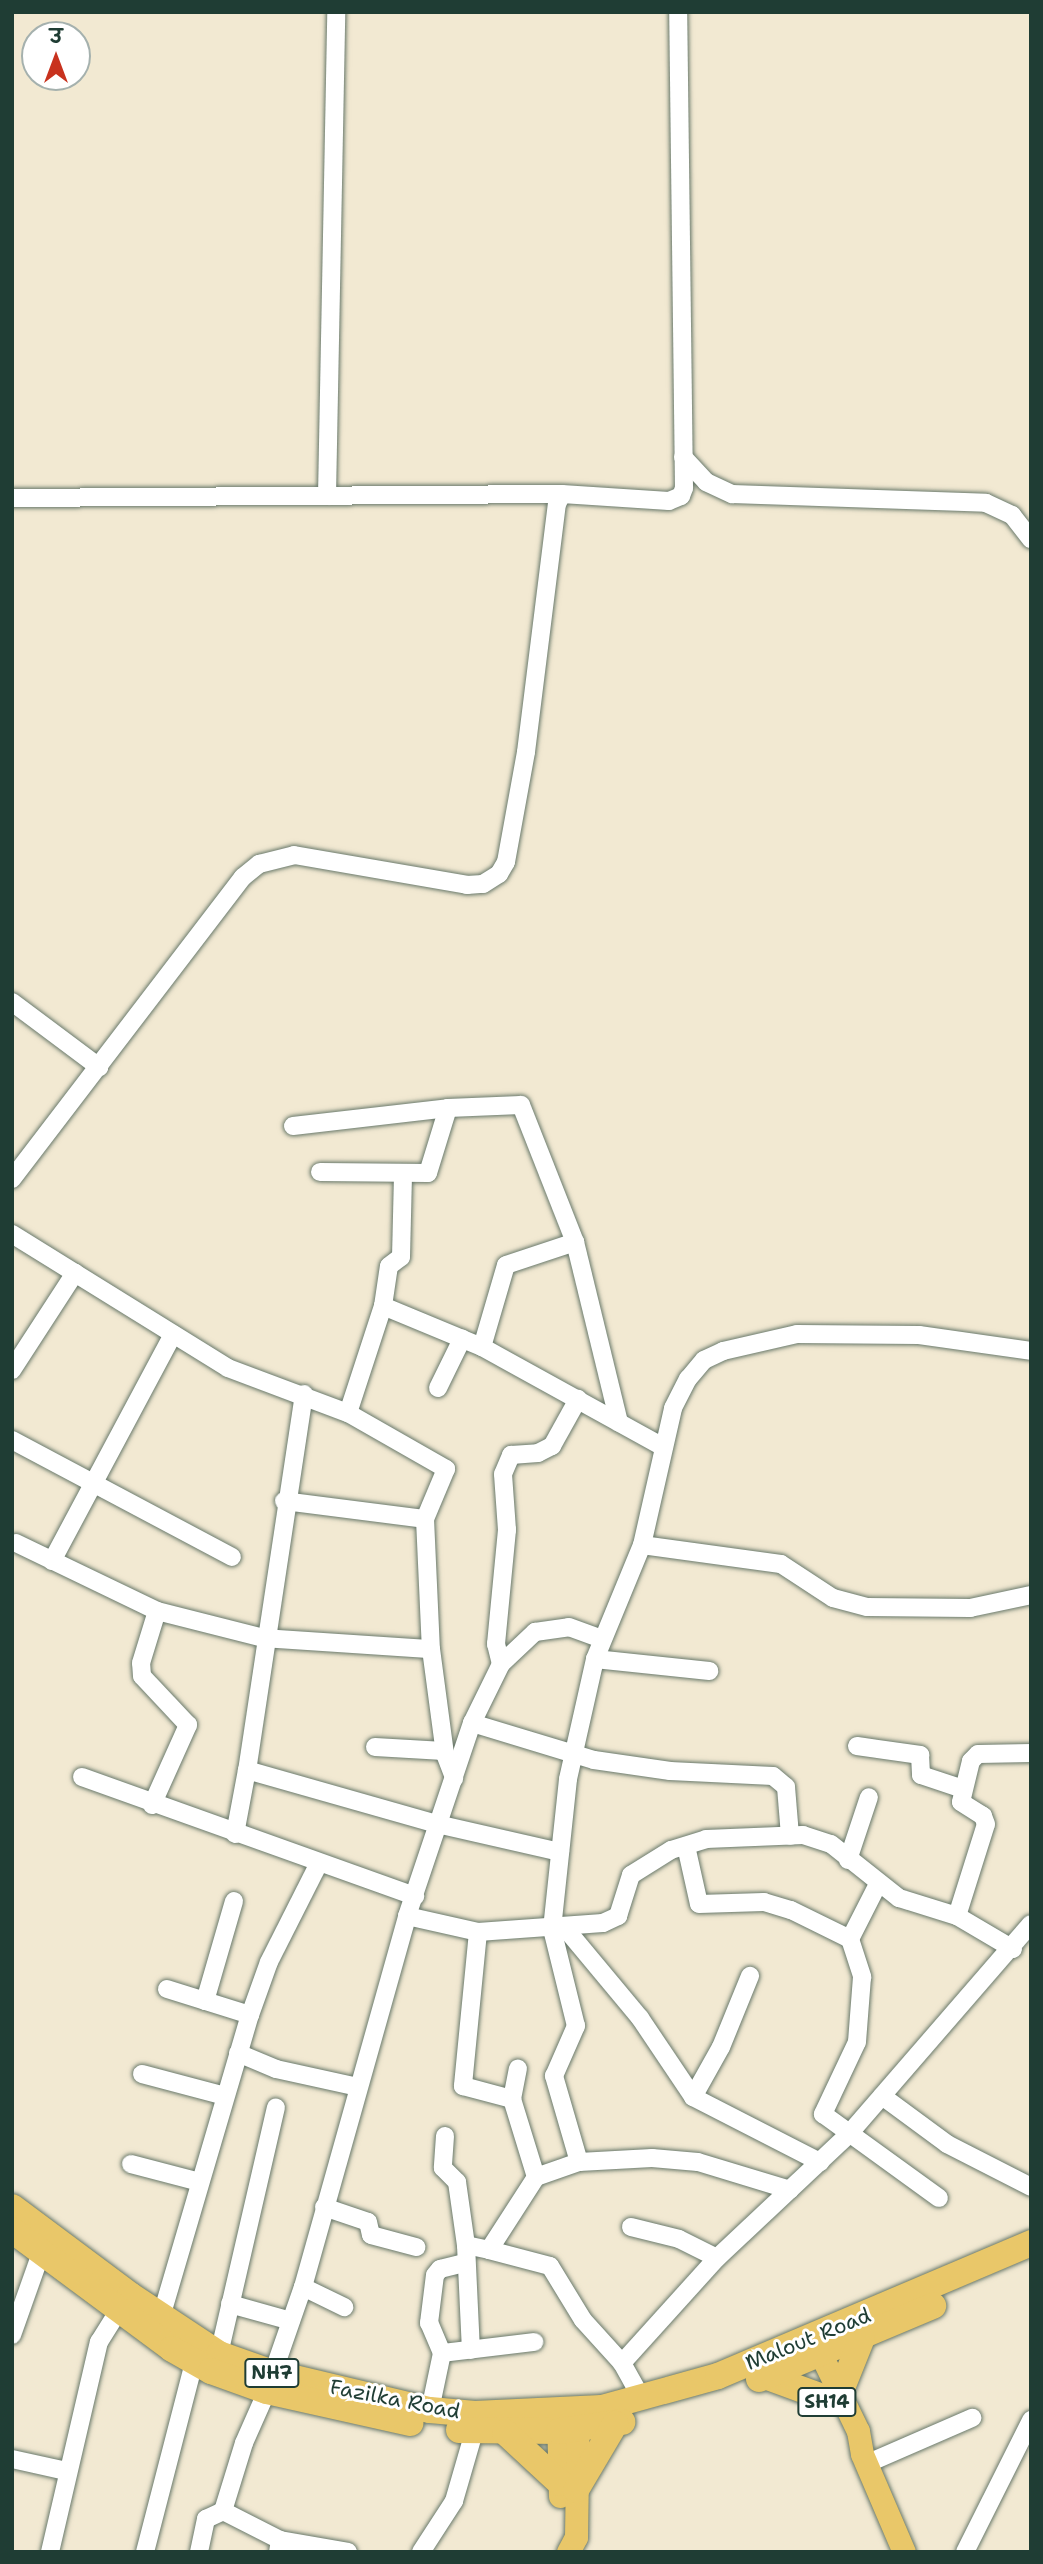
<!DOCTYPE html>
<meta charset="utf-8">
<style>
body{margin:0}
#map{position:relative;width:1043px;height:2564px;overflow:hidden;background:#f2e9d2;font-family:"Shantell Sans","Playpen Sans Deva",sans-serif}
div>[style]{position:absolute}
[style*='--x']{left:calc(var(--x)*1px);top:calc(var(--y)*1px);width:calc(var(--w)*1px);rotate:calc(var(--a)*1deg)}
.roads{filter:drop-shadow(0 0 2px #69796b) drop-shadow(0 0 2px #69796b)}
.minor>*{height:18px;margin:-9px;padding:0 9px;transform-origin:9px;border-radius:9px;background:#fff}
.major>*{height:23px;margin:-11.5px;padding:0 11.5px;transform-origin:11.5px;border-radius:11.5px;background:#e9c769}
.highway>*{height:26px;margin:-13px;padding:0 13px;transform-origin:13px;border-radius:13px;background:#e9c769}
span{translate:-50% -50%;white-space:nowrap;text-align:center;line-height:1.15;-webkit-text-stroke:6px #fff;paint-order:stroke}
.shield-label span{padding:2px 5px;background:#fff;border:2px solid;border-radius:5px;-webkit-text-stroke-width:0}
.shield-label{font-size:19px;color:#1f3d34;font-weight:700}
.street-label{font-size:21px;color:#1f3d34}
.frame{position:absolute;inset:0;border:14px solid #1f3d34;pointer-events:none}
.north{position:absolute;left:21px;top:21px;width:70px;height:70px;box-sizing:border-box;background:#fff;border:2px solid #a5b1ae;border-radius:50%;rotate:0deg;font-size:19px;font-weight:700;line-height:28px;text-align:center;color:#1f3d34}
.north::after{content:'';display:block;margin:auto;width:24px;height:32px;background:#c8321e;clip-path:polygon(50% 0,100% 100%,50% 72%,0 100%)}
</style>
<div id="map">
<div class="roads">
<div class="minor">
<div style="--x:683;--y:457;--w:34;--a:47"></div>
<div style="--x:706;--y:482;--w:29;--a:25"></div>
<div style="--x:732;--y:494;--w:254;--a:2"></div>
<div style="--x:986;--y:503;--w:29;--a:25"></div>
<div style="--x:1012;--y:515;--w:31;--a:52"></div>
<div style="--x:327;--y:496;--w:484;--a:-88.9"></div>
<div style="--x:12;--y:498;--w:550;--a:-0.42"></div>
<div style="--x:12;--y:1002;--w:109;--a:36.8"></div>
<div style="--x:293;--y:1126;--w:156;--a:-6.6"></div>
<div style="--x:448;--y:1108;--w:73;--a:-2.4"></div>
<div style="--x:521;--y:1105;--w:147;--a:68.5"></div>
<div style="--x:575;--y:1242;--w:186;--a:76.3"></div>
<div style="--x:320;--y:1172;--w:108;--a:0.5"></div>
<div style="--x:428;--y:1173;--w:68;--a:-72.9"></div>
<div style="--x:12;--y:1179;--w:380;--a:-52.6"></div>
<div style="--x:243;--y:877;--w:21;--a:-39"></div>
<div style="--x:259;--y:864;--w:36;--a:-14"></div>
<div style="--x:294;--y:855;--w:176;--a:9.8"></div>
<div style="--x:467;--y:885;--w:16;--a:-4"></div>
<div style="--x:483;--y:884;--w:19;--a:-32"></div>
<div style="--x:499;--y:874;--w:14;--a:-60"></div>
<div style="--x:506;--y:862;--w:112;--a:-79.7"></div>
<div style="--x:526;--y:752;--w:250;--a:-82.9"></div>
<div style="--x:557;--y:504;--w:11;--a:-63"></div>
<div style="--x:562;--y:494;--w:107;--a:3.7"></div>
<div style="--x:669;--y:501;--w:13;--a:-23"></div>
<div style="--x:681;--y:496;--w:9;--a:-69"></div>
<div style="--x:684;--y:488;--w:476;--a:-90.7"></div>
<div style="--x:12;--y:1234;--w:254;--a:31.8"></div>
<div style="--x:228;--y:1368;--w:128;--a:20.6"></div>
<div style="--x:348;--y:1413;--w:113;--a:29.7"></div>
<div style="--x:446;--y:1469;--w:54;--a:112.8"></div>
<div style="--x:425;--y:1519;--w:130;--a:87.4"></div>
<div style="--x:431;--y:1649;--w:106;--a:82.4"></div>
<div style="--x:445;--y:1754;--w:26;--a:69"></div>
<div style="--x:383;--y:1306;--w:107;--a:22.5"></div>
<div style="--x:482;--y:1347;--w:207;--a:28.9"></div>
<div style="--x:482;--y:1347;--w:85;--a:-73.7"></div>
<div style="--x:506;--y:1265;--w:73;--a:-18.4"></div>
<div style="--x:12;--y:1370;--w:116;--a:-57"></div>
<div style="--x:438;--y:1388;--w:55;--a:-63.9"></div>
<div style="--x:304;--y:1394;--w:380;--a:98.6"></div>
<div style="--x:247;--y:1770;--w:198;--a:15.9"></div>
<div style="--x:437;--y:1824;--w:126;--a:12.8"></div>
<div style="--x:348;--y:1413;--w:113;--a:-71.9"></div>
<div style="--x:383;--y:1306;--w:40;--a:-81.5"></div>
<div style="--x:389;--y:1266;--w:15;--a:-37"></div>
<div style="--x:401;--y:1257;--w:83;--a:-88.6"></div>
<div style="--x:12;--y:1440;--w:249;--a:28"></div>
<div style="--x:284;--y:1501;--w:142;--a:7.3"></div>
<div style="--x:16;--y:1543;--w:157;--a:25.7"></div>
<div style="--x:157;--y:1611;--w:110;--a:14.2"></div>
<div style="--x:264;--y:1638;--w:167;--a:3.8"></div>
<div style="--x:642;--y:1545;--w:140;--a:7.8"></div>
<div style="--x:781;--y:1564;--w:62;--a:33.2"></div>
<div style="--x:833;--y:1598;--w:35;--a:15"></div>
<div style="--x:867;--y:1607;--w:103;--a:0.6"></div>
<div style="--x:970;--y:1608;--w:62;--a:-12"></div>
<div style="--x:52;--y:1561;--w:257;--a:-61.9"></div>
<div style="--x:595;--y:1659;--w:115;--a:6"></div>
<div style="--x:501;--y:1664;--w:21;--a:-104"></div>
<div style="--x:496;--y:1644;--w:115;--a:-84.5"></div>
<div style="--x:507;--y:1530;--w:56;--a:-94.1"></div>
<div style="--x:503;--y:1474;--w:21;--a:-67"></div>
<div style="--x:511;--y:1455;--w:27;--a:-4"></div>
<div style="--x:538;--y:1453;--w:16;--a:-27"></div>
<div style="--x:552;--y:1446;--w:54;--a:-61"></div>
<div style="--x:472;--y:1723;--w:127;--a:16.9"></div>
<div style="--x:594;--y:1760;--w:77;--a:8.2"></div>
<div style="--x:670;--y:1771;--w:103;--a:2.8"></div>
<div style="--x:773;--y:1776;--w:17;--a:40"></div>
<div style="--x:786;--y:1787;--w:49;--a:85.3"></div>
<div style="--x:857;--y:1746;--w:64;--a:8.1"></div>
<div style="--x:920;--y:1755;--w:20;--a:87"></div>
<div style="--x:921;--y:1775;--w:44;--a:18.4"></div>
<div style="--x:375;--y:1747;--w:69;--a:3.3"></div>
<div style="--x:82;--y:1777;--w:354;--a:19.7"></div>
<div style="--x:152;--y:1805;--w:88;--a:-65.8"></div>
<div style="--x:188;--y:1725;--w:67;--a:-133.2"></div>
<div style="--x:142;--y:1676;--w:13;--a:-94"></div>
<div style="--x:141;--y:1663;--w:54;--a:-72.9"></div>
<div style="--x:235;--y:1834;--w:65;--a:-79.4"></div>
<div style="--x:686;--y:1846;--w:59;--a:77.4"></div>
<div style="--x:699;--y:1904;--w:65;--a:-1.8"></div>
<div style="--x:764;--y:1902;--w:28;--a:17"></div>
<div style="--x:791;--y:1910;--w:66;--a:26.2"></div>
<div style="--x:848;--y:1860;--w:66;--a:-71.6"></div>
<div style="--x:877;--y:1886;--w:59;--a:117"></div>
<div style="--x:850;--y:1939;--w:40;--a:72"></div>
<div style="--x:862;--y:1977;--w:65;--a:94.4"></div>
<div style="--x:857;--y:2042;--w:80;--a:115.3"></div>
<div style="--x:823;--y:2114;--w:143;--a:35.9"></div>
<div style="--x:407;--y:1916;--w:73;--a:12.7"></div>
<div style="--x:478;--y:1932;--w:125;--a:-4.1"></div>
<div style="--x:603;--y:1923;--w:17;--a:-25"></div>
<div style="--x:618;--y:1916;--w:43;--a:-72.4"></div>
<div style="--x:631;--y:1875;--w:47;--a:-32"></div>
<div style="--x:671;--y:1850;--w:37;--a:-17"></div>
<div style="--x:706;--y:1839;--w:97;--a:-2.4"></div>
<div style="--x:803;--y:1835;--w:29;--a:18"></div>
<div style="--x:831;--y:1844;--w:87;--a:38.5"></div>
<div style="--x:899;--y:1898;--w:61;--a:17.2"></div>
<div style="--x:957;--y:1916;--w:65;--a:30.5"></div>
<div style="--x:957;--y:1916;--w:96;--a:-72.5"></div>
<div style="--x:986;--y:1824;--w:9;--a:-111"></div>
<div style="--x:983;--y:1816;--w:26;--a:-148"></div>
<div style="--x:961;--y:1802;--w:42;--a:-76.3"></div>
<div style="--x:971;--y:1761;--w:10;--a:-45"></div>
<div style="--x:978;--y:1754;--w:53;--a:-1.1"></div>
<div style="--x:565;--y:1928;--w:117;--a:50.2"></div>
<div style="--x:640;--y:2018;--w:95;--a:56.1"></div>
<div style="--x:693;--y:2097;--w:143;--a:27.1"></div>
<div style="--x:478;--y:1932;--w:155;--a:95.6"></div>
<div style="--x:463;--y:2086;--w:51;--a:14.9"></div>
<div style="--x:167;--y:1989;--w:87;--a:17.4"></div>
<div style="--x:205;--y:2001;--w:104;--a:-73.8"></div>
<div style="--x:238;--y:2053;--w:41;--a:22.8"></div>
<div style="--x:276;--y:2069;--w:84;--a:12.4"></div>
<div style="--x:142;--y:2074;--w:86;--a:14.8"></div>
<div style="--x:882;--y:2096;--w:81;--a:36.4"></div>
<div style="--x:947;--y:2144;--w:94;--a:27.1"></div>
<div style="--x:693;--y:2097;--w:57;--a:-60.8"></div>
<div style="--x:721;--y:2047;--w:77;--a:-67.8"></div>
<div style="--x:445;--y:2136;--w:32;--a:94"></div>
<div style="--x:443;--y:2168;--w:20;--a:45"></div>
<div style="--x:457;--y:2182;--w:64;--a:81.9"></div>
<div style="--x:466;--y:2245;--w:105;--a:87.3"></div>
<div style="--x:579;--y:2162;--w:90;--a:-106.2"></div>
<div style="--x:554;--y:2076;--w:55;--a:-66.3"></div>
<div style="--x:576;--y:2026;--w:100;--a:-103.9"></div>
<div style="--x:552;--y:1929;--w:151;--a:-83.9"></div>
<div style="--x:568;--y:1779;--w:123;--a:-77.3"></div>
<div style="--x:595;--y:1659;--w:123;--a:-67.6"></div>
<div style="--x:642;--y:1545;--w:140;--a:-77.2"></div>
<div style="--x:673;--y:1408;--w:33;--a:-63"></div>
<div style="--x:688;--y:1379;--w:25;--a:-50"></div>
<div style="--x:704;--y:1360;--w:21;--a:-25"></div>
<div style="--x:723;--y:1351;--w:76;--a:-12.9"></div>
<div style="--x:797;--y:1334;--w:122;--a:0.5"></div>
<div style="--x:919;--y:1335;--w:113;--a:8.1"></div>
<div style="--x:131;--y:2164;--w:71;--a:14.6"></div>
<div style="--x:536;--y:2177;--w:46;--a:-19.2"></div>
<div style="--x:579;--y:2162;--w:73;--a:-3.1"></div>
<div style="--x:652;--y:2158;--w:46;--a:5"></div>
<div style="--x:698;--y:2162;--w:96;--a:16.9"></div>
<div style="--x:324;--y:2207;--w:46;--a:18.8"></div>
<div style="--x:368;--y:2222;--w:13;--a:77"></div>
<div style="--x:371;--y:2235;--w:47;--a:14.9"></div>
<div style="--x:631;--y:2227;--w:49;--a:14"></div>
<div style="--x:679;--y:2239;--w:42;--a:26.6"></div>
<div style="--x:466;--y:2245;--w:24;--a:12"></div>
<div style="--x:489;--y:2250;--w:87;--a:-57.2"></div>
<div style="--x:536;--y:2177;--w:82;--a:-107.1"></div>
<div style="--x:512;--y:2099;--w:31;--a:-79"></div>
<div style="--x:489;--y:2250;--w:63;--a:14.7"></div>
<div style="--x:550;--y:2266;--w:63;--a:58.6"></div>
<div style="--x:583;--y:2320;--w:58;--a:47.8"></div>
<div style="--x:303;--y:2287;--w:46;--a:26"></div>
<div style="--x:230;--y:2304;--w:63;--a:15.6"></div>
<div style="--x:161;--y:2317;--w:315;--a:-73.6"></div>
<div style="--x:250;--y:2015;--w:56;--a:-70.3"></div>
<div style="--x:269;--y:1962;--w:111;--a:-63.2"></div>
<div style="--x:12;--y:2335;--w:87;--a:-70.5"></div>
<div style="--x:442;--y:2353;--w:33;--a:-113"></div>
<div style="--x:429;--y:2323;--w:48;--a:-82.9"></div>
<div style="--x:435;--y:2275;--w:8;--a:-50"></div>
<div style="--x:440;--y:2269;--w:25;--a:-14"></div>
<div style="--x:219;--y:2354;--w:253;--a:-77"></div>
<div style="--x:273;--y:2373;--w:91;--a:-70.8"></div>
<div style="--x:303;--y:2287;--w:385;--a:-74.3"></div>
<div style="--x:407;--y:1916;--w:204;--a:-71.4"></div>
<div style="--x:472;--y:1723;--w:66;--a:-63.8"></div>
<div style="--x:501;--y:1664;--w:47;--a:-43.3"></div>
<div style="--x:535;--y:1632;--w:34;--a:-8"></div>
<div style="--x:569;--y:1627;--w:35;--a:20"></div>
<div style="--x:267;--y:2391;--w:57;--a:113.9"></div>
<div style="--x:244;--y:2443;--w:71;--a:107.2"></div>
<div style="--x:223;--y:2511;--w:64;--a:27"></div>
<div style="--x:280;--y:2540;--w:12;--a:99"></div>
<div style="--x:642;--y:2399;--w:41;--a:-119.1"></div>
<div style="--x:622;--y:2363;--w:142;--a:-47.9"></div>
<div style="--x:717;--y:2258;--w:180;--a:-43.2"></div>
<div style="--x:848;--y:2135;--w:279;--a:-49.1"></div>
<div style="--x:430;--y:2410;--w:58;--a:-78.1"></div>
<div style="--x:442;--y:2353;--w:93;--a:-6.8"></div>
<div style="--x:12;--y:2459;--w:55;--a:12.5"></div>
<div style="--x:866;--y:2464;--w:116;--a:-23.5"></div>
<div style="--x:280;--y:2540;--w:69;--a:10"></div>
<div style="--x:50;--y:2552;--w:216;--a:-76.9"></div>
<div style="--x:99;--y:2342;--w:36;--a:-58"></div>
<div style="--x:145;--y:2552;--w:196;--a:-75.5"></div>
<div style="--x:199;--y:2552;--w:34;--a:-78"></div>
<div style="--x:206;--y:2519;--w:19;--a:-25"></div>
<div style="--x:421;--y:2552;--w:61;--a:-57.1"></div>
<div style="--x:454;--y:2501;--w:72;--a:-73.8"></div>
<div style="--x:965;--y:2552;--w:148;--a:-63.4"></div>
</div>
<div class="major">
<div style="--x:813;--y:2338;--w:103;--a:64.2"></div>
<div style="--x:858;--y:2431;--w:23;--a:80"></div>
<div style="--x:862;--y:2454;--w:107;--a:66.8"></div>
<div style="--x:558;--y:2415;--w:81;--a:88.6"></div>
<div style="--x:568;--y:2552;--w:17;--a:-62"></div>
<div style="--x:576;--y:2537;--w:126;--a:-89.1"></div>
</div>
<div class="highway">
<div style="--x:12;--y:2207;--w:147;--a:36.7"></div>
<div style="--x:130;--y:2295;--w:107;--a:33.5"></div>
<div style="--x:219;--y:2354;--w:57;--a:19.4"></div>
<div style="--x:273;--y:2373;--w:161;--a:13.3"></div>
<div style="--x:430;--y:2410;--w:45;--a:5.1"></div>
<div style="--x:475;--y:2414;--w:127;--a:-2.7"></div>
<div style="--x:602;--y:2408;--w:120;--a:-15.4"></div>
<div style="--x:718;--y:2376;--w:340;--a:-23"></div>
<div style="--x:12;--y:2230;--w:199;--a:36.6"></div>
<div style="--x:172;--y:2349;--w:45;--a:29.4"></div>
<div style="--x:211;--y:2371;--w:59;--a:19.7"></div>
<div style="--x:267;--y:2391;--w:147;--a:12.6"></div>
<div style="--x:765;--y:2376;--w:64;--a:20.1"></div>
<div style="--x:759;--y:2379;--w:189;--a:-22.8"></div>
<div style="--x:840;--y:2393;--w:59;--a:-68.2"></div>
<div style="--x:459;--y:2430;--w:100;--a:0.6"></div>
<div style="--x:559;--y:2431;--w:64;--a:-8.1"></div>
<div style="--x:505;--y:2432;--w:75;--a:42.8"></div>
<div style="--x:576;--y:2490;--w:77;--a:-59.4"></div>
</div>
</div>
<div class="shield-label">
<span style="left:272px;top:2373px">NH7</span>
<span style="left:827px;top:2402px">SH14</span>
</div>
<div class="street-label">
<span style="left:808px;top:2339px;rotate:-22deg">Malout Road</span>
<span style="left:395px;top:2399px;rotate:11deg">Fazilka Road</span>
</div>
<div class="frame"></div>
<div class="north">उ</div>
</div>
